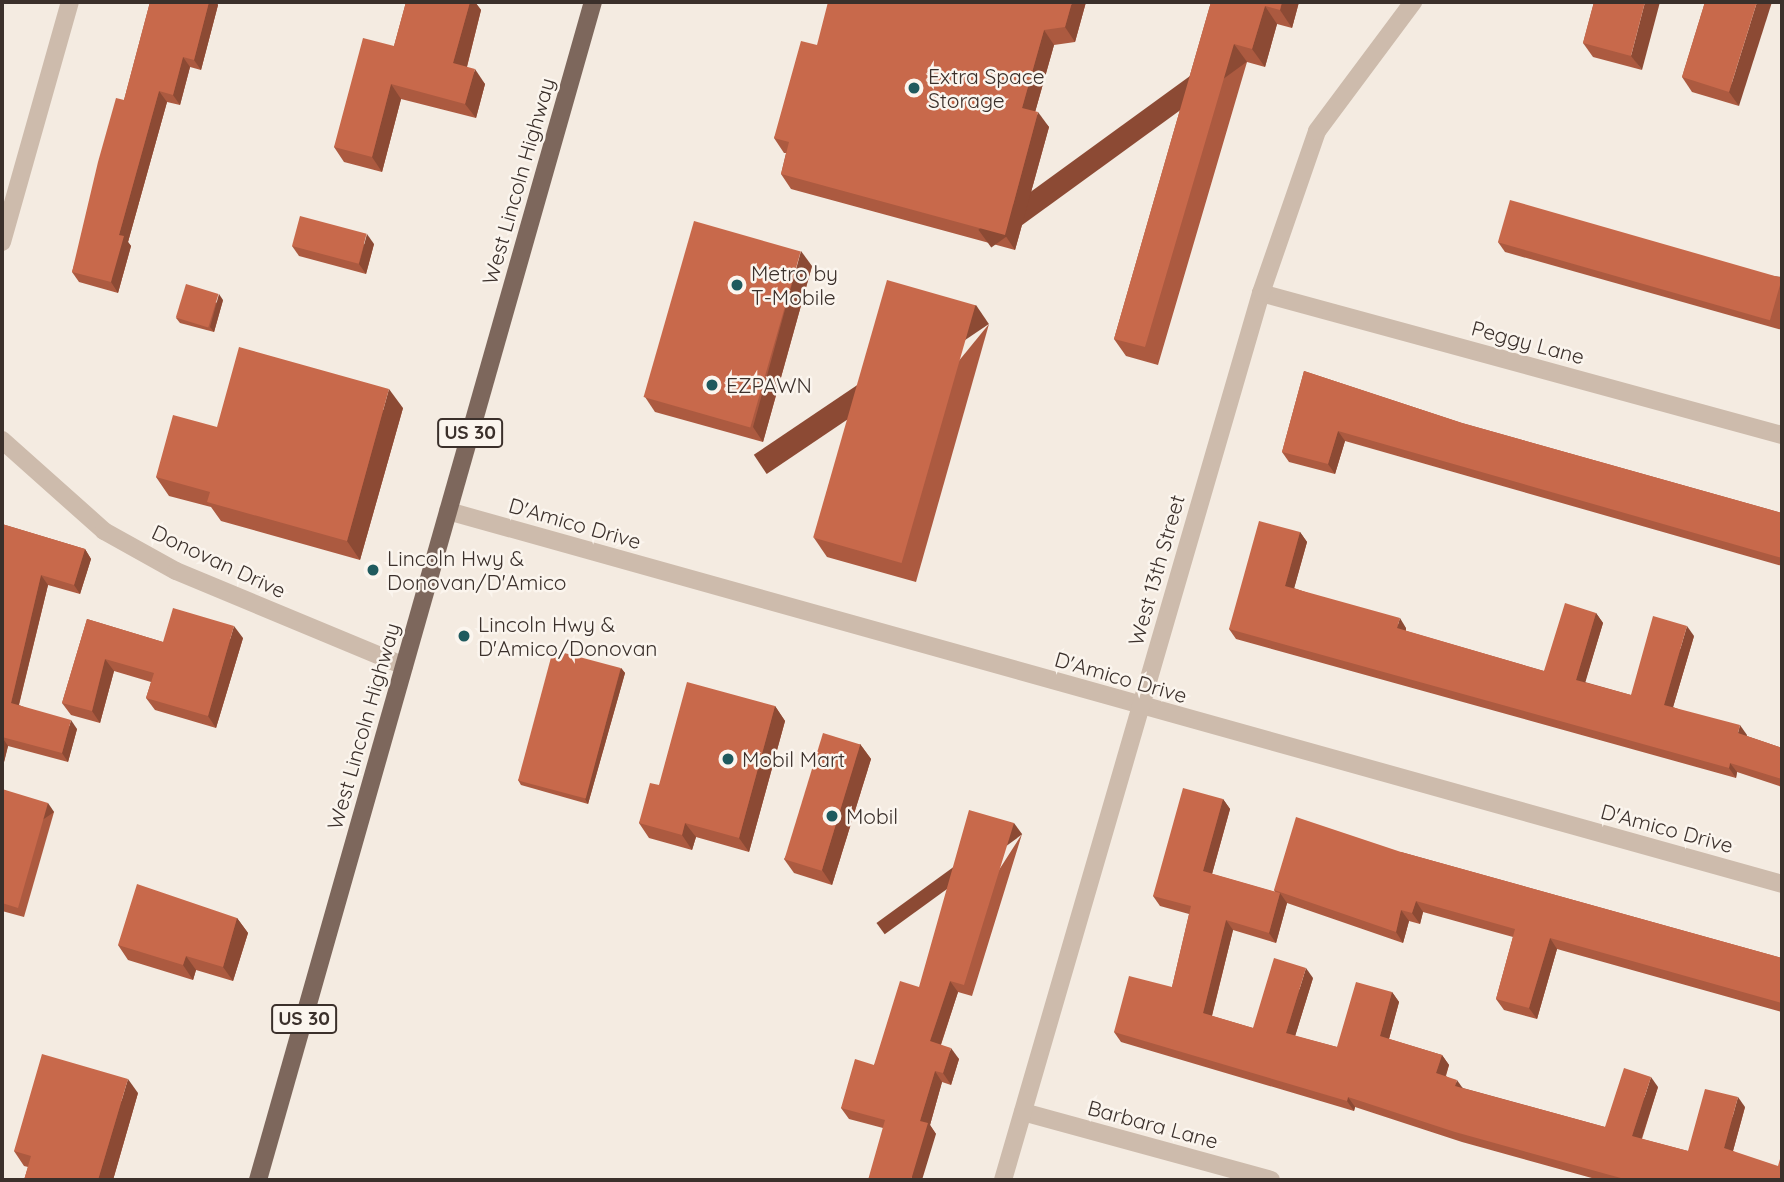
<!DOCTYPE html>
<style>
body{margin:0}
#map{position:relative;width:1784px;height:1182px;overflow:hidden;background:#f4ebe1;font-family:Quicksand,sans-serif}
div>[style]{position:absolute}
[style*='--x']{left:calc(var(--x)*1px);top:calc(var(--y)*1px);width:calc(var(--w)*1px);rotate:calc(var(--a)*1deg)}
.minor>*{height:18px;margin:-9px;padding:0 9px;transform-origin:9px;border-radius:9px;background:#cdbbac}
.primary>*{height:18px;margin:-9px;padding:0 9px;transform-origin:9px;border-radius:9px;background:#7d675c}
.wall>*{inset:0;background:#ac5a40}
.shaded-wall>*{inset:0;background:#8c4a34;transform-origin:0 0}
.building>*{inset:0;background:#c8694b;transform-origin:0 0}
.dots>*{width:19px;height:19px;translate:-50% -50%;box-sizing:border-box;border:4px solid #fbf5ee;border-radius:50%}
span{translate:-50% -50%;white-space:nowrap;text-align:center;line-height:1.15;-webkit-text-stroke:5px #fbf5ee;paint-order:stroke}
.shield-label span{padding:2px 5px;background:#fbf5ee;border:2px solid;border-radius:5px;-webkit-text-stroke-width:0}
.shield-label{font-size:19px;color:#3b302b;font-weight:700}
.poi-label{font-size:21px;color:#3b302b}
.left{translate:0 -50%;text-align:left}
.street-label{font-size:21px;color:#3b302b}
.frame{position:absolute;inset:0;border:4px solid #3b302b;pointer-events:none}
</style>
<div id="map">
<div class="minor">
<div style="--x:2;--y:242;--w:249;--a:-74.2"></div>
<div style="--x:1261;--y:293;--w:540;--a:15.25"></div>
<div style="--x:2;--y:440;--w:137;--a:41.7"></div>
<div style="--x:104;--y:531;--w:82;--a:29.1"></div>
<div style="--x:176;--y:571;--w:247;--a:22.6"></div>
<div style="--x:448;--y:511;--w:1385;--a:15.62"></div>
<div style="--x:1023;--y:1112;--w:257;--a:15.3"></div>
<div style="--x:1003;--y:1180;--w:924;--a:-73.78"></div>
<div style="--x:1261;--y:293;--w:171;--a:-70.9"></div>
<div style="--x:1317;--y:131;--w:161;--a:-53.3"></div>
</div>
<div class="primary">
<div style="--x:258;--y:1180;--w:1225;--a:-74.13"></div>
</div>
<div class="wall">
<div style="clip-path:polygon(150px 2px,216px 2px,218px 5px,201px 70px,190px 67px,180px 105px,167px 102px,128px 242px,131px 246px,118px 293px,79px 282px,72px 272px,124px 100px)"></div>
<div style="clip-path:polygon(406px 2px,475px 2px,481px 10px,467px 67px,485px 84px,476px 118px,401px 99px,382px 172px,344px 162px,334px 147px,394px 46px)"></div>
<div style="clip-path:polygon(1086px 2px,1075px 42px,1054px 45px,1035px 112px,1049px 127px,1015px 250px,791px 189px,781px 174px,786px 153px,784px 153px,774px 138px,817px 45px)"></div>
<div style="clip-path:polygon(1211px 2px,1299px 2px,1292px 28px,1277px 24px,1265px 67px,1247px 62px,1158px 365px,1126px 356px,1114px 339px)"></div>
<div style="clip-path:polygon(1594px 2px,1642px 70px,1593px 57px,1583px 43px)"></div>
<div style="clip-path:polygon(1705px 2px,1739px 106px,1692px 92px,1682px 77px)"></div>
<div style="clip-path:polygon(1498px 242px,1782px 277px,1782px 330px,1505px 252px)"></div>
<div style="clip-path:polygon(374px 244px,366px 274px,299px 256px,292px 246px)"></div>
<div style="clip-path:polygon(812px 266px,763px 442px,655px 412px,645px 397px)"></div>
<div style="clip-path:polygon(223px 300px,214px 332px,180px 323px,176px 318px)"></div>
<div style="clip-path:polygon(989px 324px,916px 582px,827px 557px,814px 538px)"></div>
<div style="clip-path:polygon(1304px 371px,1462px 423px,1782px 513px,1782px 566px,1345px 441px,1335px 474px,1289px 462px,1282px 452px)"></div>
<div style="clip-path:polygon(403px 408px,360px 560px,221px 521px,211px 507px,169px 496px,156px 477px,217px 427px)"></div>
<div style="clip-path:polygon(2px 524px,85px 549px,91px 559px,80px 594px,48px 585px,19px 705px,77px 729px,68px 762px,8px 746px,2px 770px)"></div>
<div style="clip-path:polygon(1300px 532px,1307px 542px,1294px 588px,1406px 628px,1406px 631px,1544px 671px,1596px 613px,1603px 623px,1585px 682px,1631px 695px,1694px 636px,1673px 707px,1747px 736px,1782px 748px,1782px 787px,1737px 772px,1736px 778px,1236px 639px,1229px 629px)"></div>
<div style="clip-path:polygon(87px 619px,163px 642px,243px 638px,216px 728px,155px 710px,146px 698px,151px 682px,114px 671px,100px 723px,71px 715px,62px 703px)"></div>
<div style="clip-path:polygon(621px 668px,625px 673px,588px 804px,521px 785px,518px 780px)"></div>
<div style="clip-path:polygon(775px 706px,785px 721px,749px 852px,696px 837px,692px 850px,649px 838px,639px 823px,659px 785px)"></div>
<div style="clip-path:polygon(860px 744px,871px 759px,832px 885px,794px 873px,784px 859px)"></div>
<div style="clip-path:polygon(2px 789px,54px 812px,24px 917px,2px 911px)"></div>
<div style="clip-path:polygon(1223px 799px,1230px 809px,1212px 874px,1275px 892px,1274px 890px,1401px 852px,1782px 958px,1782px 1012px,1557px 949px,1537px 1019px,1504px 1010px,1496px 999px,1513px 937px,1423px 912px,1420px 924px,1409px 921px,1403px 943px,1287px 903px,1276px 943px,1233px 930px,1212px 1016px,1253px 1028px,1313px 978px,1295px 1036px,1337px 1047px,1392px 992px,1399px 1002px,1389px 1039px,1442px 1055px,1449px 1065px,1446px 1076px,1463px 1088px,1605px 1127px,1658px 1087px,1642px 1139px,1688px 1151px,1745px 1107px,1733px 1151px,1782px 1180px,1599px 1180px,1462px 1142px,1355px 1107px,1354px 1111px,1121px 1042px,1114px 1032px,1172px 987px,1189px 914px,1160px 906px,1153px 896px)"></div>
<div style="clip-path:polygon(1022px 834px,972px 996px,958px 992px,941px 1045px,959px 1059px,951px 1085px,942px 1082px,930px 1125px,936px 1134px,883px 1128px,849px 1119px,841px 1108px,874px 1065px)"></div>
<div style="clip-path:polygon(237px 918px,248px 933px,233px 981px,196px 970px,193px 980px,128px 960px,118px 945px)"></div>
<div style="clip-path:polygon(138px 1093px,113px 1180px,24px 1180px,28px 1167px,24px 1166px,14px 1151px)"></div>
</div>
<div class="shaded-wall">
<div style="clip-path:polygon(209px 2px,216px 2px,218px 5px,201px 70px,194px 60px)"></div>
<div style="clip-path:polygon(470px 2px,475px 2px,481px 10px,464px 78px,453px 63px)"></div>
<div style="clip-path:polygon(1072px 2px,1086px 2px,1075px 42px,1065px 27px)"></div>
<div style="clip-path:polygon(1282px 2px,1299px 2px,1292px 28px,1280px 10px)"></div>
<div style="clip-path:polygon(1645px 2px,1660px 2px,1642px 70px,1631px 56px)"></div>
<div style="clip-path:polygon(1757px 2px,1772px 2px,1739px 106px,1729px 92px)"></div>
<div style="clip-path:polygon(1265px 6px,1277px 24px,1265px 67px,1252px 49px)"></div>
<div style="clip-path:polygon(1044px 30px,1054px 45px,1032px 123px,1022px 108px)"></div>
<div style="left:1234px;top:44px;width:22px;height:316px;rotate:54deg"></div>
<div style="clip-path:polygon(183px 57px,190px 67px,180px 105px,173px 95px)"></div>
<div style="clip-path:polygon(475px 69px,485px 84px,476px 118px,465px 104px)"></div>
<div style="clip-path:polygon(391px 84px,401px 99px,382px 172px,372px 157px)"></div>
<div style="clip-path:polygon(159px 91px,167px 102px,128px 242px,131px 246px,118px 293px,111px 282px,119px 235px)"></div>
<div style="clip-path:polygon(1038px 112px,1049px 127px,1015px 250px,1005px 235px)"></div>
<div style="clip-path:polygon(367px 234px,374px 244px,366px 274px,359px 264px)"></div>
<div style="clip-path:polygon(801px 251px,812px 266px,763px 442px,753px 427px)"></div>
<div style="clip-path:polygon(219px 294px,223px 300px,214px 332px,210px 327px)"></div>
<div style="left:976px;top:305px;width:23px;height:268px;rotate:56deg"></div>
<div style="clip-path:polygon(389px 389px,403px 408px,360px 560px,347px 541px)"></div>
<div style="clip-path:polygon(1338px 431px,1345px 441px,1335px 474px,1328px 464px)"></div>
<div style="clip-path:polygon(1300px 532px,1307px 542px,1292px 596px,1285px 586px)"></div>
<div style="clip-path:polygon(85px 549px,91px 559px,80px 594px,74px 585px)"></div>
<div style="clip-path:polygon(41px 575px,48px 585px,17px 712px,11px 703px)"></div>
<div style="clip-path:polygon(1596px 613px,1603px 623px,1583px 690px,1576px 680px)"></div>
<div style="clip-path:polygon(1400px 618px,1406px 628px,1404px 638px,1397px 628px)"></div>
<div style="clip-path:polygon(234px 626px,243px 638px,216px 728px,208px 716px)"></div>
<div style="clip-path:polygon(1687px 626px,1694px 636px,1671px 714px,1664px 705px)"></div>
<div style="clip-path:polygon(105px 659px,114px 671px,100px 723px,92px 711px)"></div>
<div style="clip-path:polygon(621px 668px,625px 673px,588px 804px,585px 799px)"></div>
<div style="clip-path:polygon(775px 706px,785px 721px,749px 852px,739px 838px)"></div>
<div style="clip-path:polygon(71px 720px,77px 729px,68px 762px,62px 753px)"></div>
<div style="clip-path:polygon(1740px 725px,1747px 735px,1745px 743px,1738px 733px)"></div>
<div style="clip-path:polygon(2px 737px,8px 746px,2px 770px)"></div>
<div style="clip-path:polygon(860px 744px,871px 759px,832px 885px,822px 870px)"></div>
<div style="clip-path:polygon(1730px 763px,1737px 772px,1736px 778px,1729px 768px)"></div>
<div style="clip-path:polygon(1223px 799px,1230px 809px,1210px 881px,1203px 871px)"></div>
<div style="left:48px;top:803px;width:11px;height:109px;rotate:56deg"></div>
<div style="clip-path:polygon(685px 823px,696px 837px,692px 850px,682px 835px)"></div>
<div style="left:1014px;top:823px;width:14px;height:170px;rotate:54deg"></div>
<div style="clip-path:polygon(1280px 893px,1287px 903px,1276px 943px,1269px 933px)"></div>
<div style="clip-path:polygon(1416px 901px,1423px 912px,1420px 924px,1412px 913px)"></div>
<div style="clip-path:polygon(1401px 910px,1409px 921px,1403px 943px,1396px 932px)"></div>
<div style="clip-path:polygon(237px 918px,248px 933px,233px 981px,223px 967px)"></div>
<div style="clip-path:polygon(1226px 920px,1233px 930px,1210px 1023px,1203px 1013px)"></div>
<div style="clip-path:polygon(1550px 938px,1557px 949px,1537px 1019px,1529px 1008px)"></div>
<div style="clip-path:polygon(186px 956px,196px 970px,193px 980px,183px 965px)"></div>
<div style="clip-path:polygon(1306px 968px,1313px 978px,1293px 1043px,1286px 1033px)"></div>
<div style="clip-path:polygon(950px 981px,958px 992px,938px 1053px,930px 1041px)"></div>
<div style="clip-path:polygon(1392px 992px,1399px 1002px,1387px 1046px,1380px 1036px)"></div>
<div style="clip-path:polygon(951px 1048px,959px 1059px,951px 1085px,943px 1073px)"></div>
<div style="clip-path:polygon(1442px 1055px,1449px 1065px,1443px 1083px,1436px 1073px)"></div>
<div style="clip-path:polygon(935px 1071px,942px 1082px,930px 1125px,936px 1134px,922px 1180px,911px 1180px,920px 1121px)"></div>
<div style="clip-path:polygon(1651px 1077px,1658px 1087px,1639px 1146px,1632px 1136px)"></div>
<div style="clip-path:polygon(128px 1079px,138px 1093px,113px 1180px,98px 1180px)"></div>
<div style="clip-path:polygon(1457px 1080px,1464px 1090px,1455px 1086px)"></div>
<div style="clip-path:polygon(1348px 1097px,1355px 1107px,1354px 1111px,1347px 1101px)"></div>
<div style="clip-path:polygon(1738px 1097px,1745px 1107px,1731px 1158px,1724px 1148px)"></div>
</div>
<div class="building">
<div style="clip-path:polygon(150px 2px,209px 2px,194px 60px,183px 57px,173px 95px,159px 91px,119px 235px,124px 236px,111px 282px,72px 272px,98px 162px,116px 98px,124px 100px)"></div>
<div style="clip-path:polygon(406px 2px,470px 2px,453px 63px,475px 69px,465px 104px,391px 84px,372px 157px,334px 147px,363px 38px,394px 46px)"></div>
<div style="clip-path:polygon(828px 2px,1072px 2px,1065px 27px,1044px 30px,1022px 108px,1038px 112px,1005px 235px,781px 174px,789px 142px,774px 138px,801px 41px,817px 45px)"></div>
<div style="clip-path:polygon(1211px 2px,1282px 2px,1280px 10px,1265px 6px,1252px 49px,1234px 44px,1145px 347px,1114px 339px)"></div>
<div style="clip-path:polygon(1594px 2px,1645px 2px,1631px 56px,1583px 43px)"></div>
<div style="clip-path:polygon(1705px 2px,1757px 2px,1729px 92px,1682px 77px)"></div>
<div style="left:1510px;top:200px;width:283px;height:44px;rotate:16deg"></div>
<div style="left:300px;top:216px;width:69px;height:31px;rotate:15deg"></div>
<div style="left:694px;top:221px;width:111px;height:183px;rotate:16deg"></div>
<div style="left:887px;top:280px;width:92px;height:268px;rotate:16deg"></div>
<div style="left:186px;top:284px;width:34px;height:35px;rotate:17deg"></div>
<div style="clip-path:polygon(239px 347px,389px 389px,347px 541px,207px 502px,210px 492px,156px 477px,173px 415px,217px 427px)"></div>
<div style="clip-path:polygon(1304px 371px,1462px 423px,1782px 513px,1782px 558px,1338px 431px,1328px 464px,1282px 452px)"></div>
<div style="clip-path:polygon(1259px 521px,1300px 532px,1285px 586px,1400px 618px,1397px 628px,1544px 671px,1565px 603px,1596px 613px,1576px 680px,1631px 695px,1653px 616px,1687px 626px,1664px 705px,1740px 725px,1738px 733px,1782px 748px,1782px 779px,1730px 763px,1729px 768px,1229px 629px)"></div>
<div style="clip-path:polygon(2px 524px,85px 549px,74px 585px,41px 575px,11px 703px,71px 720px,62px 753px,2px 737px)"></div>
<div style="clip-path:polygon(173px 608px,234px 626px,208px 716px,146px 698px,154px 673px,105px 659px,92px 711px,62px 703px,87px 619px,163px 642px)"></div>
<div style="left:553px;top:650px;width:70px;height:135px;rotate:15deg"></div>
<div style="clip-path:polygon(687px 682px,775px 706px,739px 838px,685px 823px,682px 835px,639px 823px,650px 783px,659px 785px)"></div>
<div style="left:823px;top:733px;width:39px;height:132px;rotate:17deg"></div>
<div style="clip-path:polygon(1183px 788px,1223px 799px,1203px 871px,1280px 893px,1269px 933px,1226px 920px,1203px 1013px,1253px 1028px,1274px 958px,1306px 968px,1286px 1033px,1337px 1047px,1356px 982px,1392px 992px,1380px 1036px,1442px 1055px,1436px 1073px,1457px 1080px,1455px 1086px,1605px 1127px,1624px 1068px,1651px 1077px,1632px 1136px,1688px 1151px,1705px 1089px,1738px 1097px,1724px 1148px,1778px 1166px,1782px 1152px,1782px 1180px,1628px 1180px,1455px 1132px,1348px 1097px,1347px 1101px,1114px 1032px,1129px 976px,1172px 987px,1191px 906px,1153px 896px)"></div>
<div style="clip-path:polygon(2px 789px,48px 803px,18px 908px,2px 903px)"></div>
<div style="clip-path:polygon(969px 810px,1014px 823px,964px 985px,950px 981px,930px 1041px,951px 1048px,943px 1073px,935px 1071px,920px 1121px,928px 1123px,911px 1180px,868px 1180px,885px 1120px,841px 1108px,855px 1059px,874px 1065px,900px 981px,919px 987px)"></div>
<div style="clip-path:polygon(1296px 817px,1401px 852px,1782px 958px,1782px 1003px,1550px 938px,1529px 1008px,1496px 999px,1515px 929px,1416px 901px,1412px 913px,1401px 910px,1396px 932px,1274px 890px)"></div>
<div style="clip-path:polygon(137px 884px,237px 918px,223px 967px,186px 956px,183px 965px,118px 945px)"></div>
<div style="clip-path:polygon(42px 1054px,128px 1079px,98px 1180px,24px 1180px,31px 1156px,14px 1151px)"></div>
</div>
<div class="dots">
<div style="left:914px;top:88px;background:#1f5a5e"></div>
<div style="left:737px;top:285px;background:#1f5a5e"></div>
<div style="left:712px;top:385px;background:#1f5a5e"></div>
<div style="left:373px;top:570px;background:#1f5a5e"></div>
<div style="left:464px;top:636px;background:#1f5a5e"></div>
<div style="left:728px;top:759px;background:#1f5a5e"></div>
<div style="left:832px;top:816px;background:#1f5a5e"></div>
</div>
<div class="shield-label">
<span style="left:470px;top:433px">US 30</span>
<span style="left:304px;top:1019px">US 30</span>
</div>
<div class="poi-label">
<span class="left" style="left:928px;top:88px">Extra Space<br>Storage</span>
<span class="left" style="left:751px;top:285px">Metro by<br>T-Mobile</span>
<span class="left" style="left:726px;top:385px">EZPAWN</span>
<span class="left" style="left:387px;top:570px">Lincoln Hwy &amp;<br>Donovan/D'Amico</span>
<span class="left" style="left:478px;top:636px">Lincoln Hwy &amp;<br>D'Amico/Donovan</span>
<span class="left" style="left:742px;top:759px">Mobil Mart</span>
<span class="left" style="left:846px;top:816px">Mobil</span>
</div>
<div class="street-label">
<span style="left:518px;top:181px;rotate:-74deg">West Lincoln Highway</span>
<span style="left:1528px;top:342px;rotate:15deg">Peggy Lane</span>
<span style="left:575px;top:523px;rotate:16deg">D'Amico Drive</span>
<span style="left:219px;top:561px;rotate:25deg">Donovan Drive</span>
<span style="left:1156px;top:570px;rotate:-74deg">West 13th Street</span>
<span style="left:1121px;top:677px;rotate:16deg">D'Amico Drive</span>
<span style="left:363px;top:726px;rotate:-74deg">West Lincoln Highway</span>
<span style="left:1667px;top:828px;rotate:15deg">D'Amico Drive</span>
<span style="left:1153px;top:1124px;rotate:15deg">Barbara Lane</span>
</div>
<div class="frame"></div>
</div>
